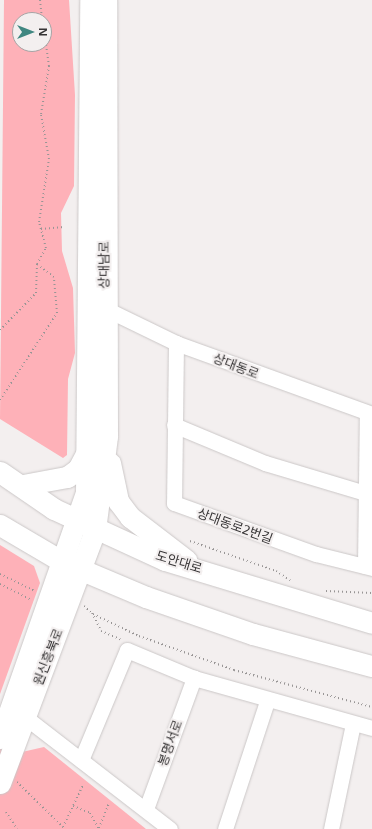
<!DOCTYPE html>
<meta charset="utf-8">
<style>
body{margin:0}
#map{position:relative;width:372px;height:829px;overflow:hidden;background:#f3efef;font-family:"Noto Sans","Noto Sans KR",sans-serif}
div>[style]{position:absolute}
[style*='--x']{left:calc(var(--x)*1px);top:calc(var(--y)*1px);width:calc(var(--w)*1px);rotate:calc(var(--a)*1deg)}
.green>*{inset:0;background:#feb1b8}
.path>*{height:2px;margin-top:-1px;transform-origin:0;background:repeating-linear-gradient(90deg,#989595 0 1px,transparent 0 4px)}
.roads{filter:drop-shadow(0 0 1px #cbc7c7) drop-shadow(0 0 1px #cbc7c7)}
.street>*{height:15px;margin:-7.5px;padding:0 7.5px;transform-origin:7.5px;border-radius:7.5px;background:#fff}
.secondary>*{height:21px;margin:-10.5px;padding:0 10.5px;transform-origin:10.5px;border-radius:10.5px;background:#fff}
span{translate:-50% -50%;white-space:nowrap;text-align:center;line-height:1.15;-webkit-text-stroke:4px #f3efef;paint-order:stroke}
.street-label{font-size:13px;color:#363435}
.north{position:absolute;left:12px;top:12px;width:40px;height:40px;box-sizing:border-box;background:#f3efef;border:1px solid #a7a4a5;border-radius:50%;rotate:90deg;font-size:11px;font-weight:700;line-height:16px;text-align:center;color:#363435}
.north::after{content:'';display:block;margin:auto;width:14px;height:18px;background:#408781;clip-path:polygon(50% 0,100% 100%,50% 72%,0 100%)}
</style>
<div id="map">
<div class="green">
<div style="clip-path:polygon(evenodd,4px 0,69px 0,75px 95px,74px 186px,61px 213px,62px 251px,73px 288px,75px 353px,68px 379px,67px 455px,63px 458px,0 419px,4px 0,20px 20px,44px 20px,44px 44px,20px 44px,20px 20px)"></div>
<div style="clip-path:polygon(0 545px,34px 566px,40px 583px,0 694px)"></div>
<div style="clip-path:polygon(0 738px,22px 752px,44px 747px,146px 829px,0 829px)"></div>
</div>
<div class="path">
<div style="--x:40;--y:0;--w:20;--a:84"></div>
<div style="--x:41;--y:229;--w:23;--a:-5"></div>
<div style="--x:0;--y:330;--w:52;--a:-45.8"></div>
<div style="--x:36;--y:293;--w:29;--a:-88"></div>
<div style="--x:37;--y:264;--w:18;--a:-61"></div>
<div style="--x:46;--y:248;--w:27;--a:-105"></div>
<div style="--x:39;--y:222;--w:64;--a:-81"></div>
<div style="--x:49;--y:159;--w:46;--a:-100.1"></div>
<div style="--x:41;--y:114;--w:49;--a:-80.5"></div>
<div style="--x:49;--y:66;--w:35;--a:-98"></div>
<div style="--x:0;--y:400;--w:104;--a:-56.8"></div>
<div style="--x:57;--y:313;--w:36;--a:-95"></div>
<div style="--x:54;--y:277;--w:20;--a:-143"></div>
<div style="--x:190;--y:541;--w:91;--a:19.2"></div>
<div style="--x:276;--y:571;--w:17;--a:33"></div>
<div style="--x:0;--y:574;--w:39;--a:26"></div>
<div style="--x:0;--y:584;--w:35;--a:27"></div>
<div style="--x:326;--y:591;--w:46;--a:2.5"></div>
<div style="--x:84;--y:606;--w:11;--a:41"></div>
<div style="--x:92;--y:613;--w:20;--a:63"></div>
<div style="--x:101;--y:631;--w:21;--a:23"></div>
<div style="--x:93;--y:614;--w:51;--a:25.6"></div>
<div style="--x:139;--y:636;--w:101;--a:19.7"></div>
<div style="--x:234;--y:670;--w:143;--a:15"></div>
<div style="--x:17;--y:782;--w:67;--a:44.4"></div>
<div style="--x:73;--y:806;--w:18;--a:22"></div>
<div style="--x:90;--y:813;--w:18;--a:61"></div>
<div style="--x:6;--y:812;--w:20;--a:57"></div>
<div style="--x:63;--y:827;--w:47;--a:-64.5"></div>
<div style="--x:99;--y:828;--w:27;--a:-68"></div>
</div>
<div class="roads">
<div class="street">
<div style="--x:104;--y:308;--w:80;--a:25.9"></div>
<div style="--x:176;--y:343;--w:208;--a:19.9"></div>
<div style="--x:176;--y:343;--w:160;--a:90.7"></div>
<div style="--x:174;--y:503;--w:151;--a:19.8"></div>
<div style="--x:316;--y:554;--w:58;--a:14"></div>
<div style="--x:174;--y:425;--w:99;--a:22.7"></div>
<div style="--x:265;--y:463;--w:112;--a:16.7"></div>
<div style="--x:365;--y:566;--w:153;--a:-89.3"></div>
<div style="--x:25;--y:717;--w:183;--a:37.7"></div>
<div style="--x:81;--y:760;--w:119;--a:-67.3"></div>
<div style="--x:127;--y:650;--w:73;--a:22.7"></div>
<div style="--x:194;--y:678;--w:185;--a:15.7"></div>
<div style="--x:146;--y:809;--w:140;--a:-69.9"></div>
<div style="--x:225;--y:829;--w:135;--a:-71.8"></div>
<div style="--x:331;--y:829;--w:107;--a:-78.2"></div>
</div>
<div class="secondary">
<div style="--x:110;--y:463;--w:39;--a:78"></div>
<div style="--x:118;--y:501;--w:20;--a:53"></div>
<div style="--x:130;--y:517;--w:71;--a:37.5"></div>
<div style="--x:0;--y:472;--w:65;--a:34.4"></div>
<div style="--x:54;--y:509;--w:122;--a:24.7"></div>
<div style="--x:165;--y:560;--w:216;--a:16.9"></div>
<div style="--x:23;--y:485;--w:45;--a:-10.3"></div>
<div style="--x:67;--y:477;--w:14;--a:-36"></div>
<div style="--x:78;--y:469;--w:19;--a:-62"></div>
<div style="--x:0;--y:525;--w:73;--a:30.4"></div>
<div style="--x:63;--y:562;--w:90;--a:22.9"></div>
<div style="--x:146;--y:597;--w:113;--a:19.1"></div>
<div style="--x:253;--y:634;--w:123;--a:15.1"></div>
<div style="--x:0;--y:738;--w:260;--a:-70.7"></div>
<div style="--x:86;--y:493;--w:493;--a:-89.5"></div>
<div style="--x:0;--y:783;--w:270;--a:-69.4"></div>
<div style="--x:95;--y:530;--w:95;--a:-82.7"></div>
<div style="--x:107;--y:436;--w:436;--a:-90.1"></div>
</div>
</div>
<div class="street-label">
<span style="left:104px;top:265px;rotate:-90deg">상대남로</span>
<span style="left:236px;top:366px;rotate:21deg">상대동로</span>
<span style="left:235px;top:526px;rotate:20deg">상대동로2번길</span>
<span style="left:179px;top:562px;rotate:17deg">도안대로</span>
<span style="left:48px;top:657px;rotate:-69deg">원신흥북로</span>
<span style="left:170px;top:743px;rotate:-70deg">봉명서로</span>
</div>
<div class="north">N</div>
</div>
